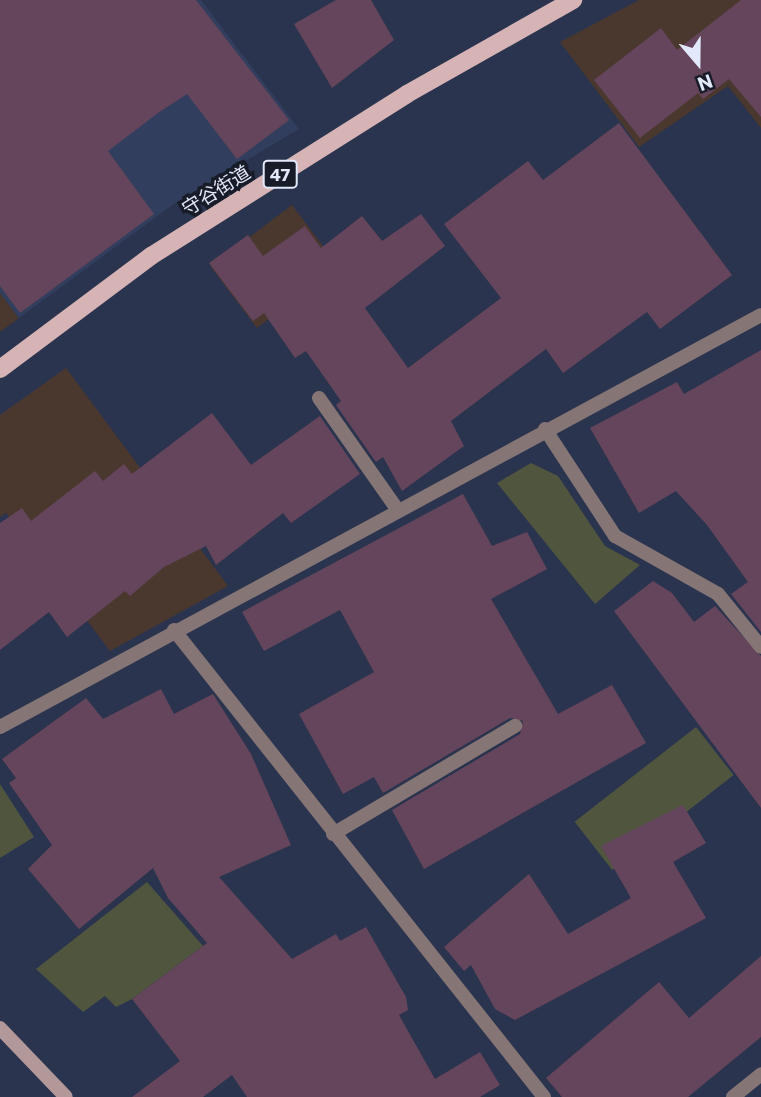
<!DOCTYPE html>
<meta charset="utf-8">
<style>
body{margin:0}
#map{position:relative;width:761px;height:1097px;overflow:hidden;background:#2a344e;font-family:Commissioner,"Noto Sans JP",sans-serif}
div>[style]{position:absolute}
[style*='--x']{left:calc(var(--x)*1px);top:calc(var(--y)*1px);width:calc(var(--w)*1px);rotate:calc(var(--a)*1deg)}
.commercial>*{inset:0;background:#4a382f;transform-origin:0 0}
.built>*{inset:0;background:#323e5d}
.green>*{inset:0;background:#50553e;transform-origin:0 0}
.building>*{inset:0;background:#65455b}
.lane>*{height:14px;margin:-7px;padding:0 7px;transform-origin:7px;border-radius:7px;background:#867575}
.street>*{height:14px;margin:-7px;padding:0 7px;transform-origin:7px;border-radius:7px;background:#867575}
.secondary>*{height:14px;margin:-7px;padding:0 7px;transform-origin:7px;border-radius:7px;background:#b39899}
.primary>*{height:18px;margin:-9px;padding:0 9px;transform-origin:9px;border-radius:9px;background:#d6b3b5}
span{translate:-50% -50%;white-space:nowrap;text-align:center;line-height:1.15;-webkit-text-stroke:7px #181c28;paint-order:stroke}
.shield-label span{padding:2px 5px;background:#181c28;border:2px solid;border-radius:5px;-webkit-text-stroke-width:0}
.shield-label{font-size:18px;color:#e2e9fa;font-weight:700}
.street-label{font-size:19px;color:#e2e9fa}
.north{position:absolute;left:663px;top:28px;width:70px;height:70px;-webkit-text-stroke:5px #181c28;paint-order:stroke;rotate:160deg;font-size:19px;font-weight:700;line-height:28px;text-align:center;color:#e2e9fa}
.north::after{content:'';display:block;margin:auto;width:24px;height:32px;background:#e2e9fa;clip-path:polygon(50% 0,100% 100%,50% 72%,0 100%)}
</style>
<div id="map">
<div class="commercial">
<div style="clip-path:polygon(639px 0,761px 0,761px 128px,728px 86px,639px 147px,560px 42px)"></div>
<div style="left:292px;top:205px;width:77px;height:102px;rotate:53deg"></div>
<div style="clip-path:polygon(0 293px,19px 318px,0 332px)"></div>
<div style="clip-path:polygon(66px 368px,228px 586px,110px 651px,6px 513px,0 517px,0 415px)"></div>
</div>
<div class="built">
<div style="clip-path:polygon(0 0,201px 0,299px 129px,175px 203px,19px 318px,0 293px)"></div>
</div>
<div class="green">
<div style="clip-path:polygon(531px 463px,558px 476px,605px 546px,640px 565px,595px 604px,497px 483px)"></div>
<div style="left:696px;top:727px;width:61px;height:154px;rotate:52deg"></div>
<div style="clip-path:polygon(0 784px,34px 837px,0 858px)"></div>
<div style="clip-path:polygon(147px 882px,203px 946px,132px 999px,116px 1007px,105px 996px,83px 1012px,36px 969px)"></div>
</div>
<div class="building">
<div style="clip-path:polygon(0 0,196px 0,289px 120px,237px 159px,187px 94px,158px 113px,108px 151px,154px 214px,20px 313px,0 286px)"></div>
<div style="clip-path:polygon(336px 0,371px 0,394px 40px,332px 88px,294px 24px)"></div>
<div style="clip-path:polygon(741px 0,761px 0,761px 117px,729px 79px,703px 99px,698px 93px,640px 138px,594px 80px,661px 28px,677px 50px)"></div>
<div style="clip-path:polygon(619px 123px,732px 275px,660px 329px,647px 312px,563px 373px,546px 349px,451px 421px,464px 446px,402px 491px,383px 457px,376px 462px,336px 405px,341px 401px,306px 351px,295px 358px,264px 313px,253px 321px,209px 263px,248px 235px,263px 256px,305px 226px,321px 248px,362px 216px,382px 241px,421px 214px,445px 246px,365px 308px,408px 368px,501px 298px,444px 224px,528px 161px,543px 180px)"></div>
<div style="clip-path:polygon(761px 350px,761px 632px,731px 594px,748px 582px,707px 525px,676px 491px,639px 513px,590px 428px,677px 382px,684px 394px)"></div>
<div style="clip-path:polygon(212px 413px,251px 465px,320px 416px,360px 474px,291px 523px,283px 513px,216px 565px,206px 546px,164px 567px,130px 596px,125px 591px,67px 637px,49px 612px,0 650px,0 523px,22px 508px,31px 521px,95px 471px,103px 481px,124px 464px,132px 474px)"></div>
<div style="clip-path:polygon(463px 494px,492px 546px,527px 532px,547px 569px,491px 599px,558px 714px,612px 685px,646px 743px,424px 869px,392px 810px,520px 734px,523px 721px,510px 718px,383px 793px,374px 777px,343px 794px,299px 714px,374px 672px,340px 610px,264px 651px,242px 612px)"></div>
<div style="clip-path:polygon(653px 581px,672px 593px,694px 622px,715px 606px,761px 656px,761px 808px,614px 611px)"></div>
<div style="clip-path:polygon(161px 689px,174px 714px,213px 694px,251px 754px,291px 845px,219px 877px,292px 959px,336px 934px,340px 941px,366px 927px,406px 997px,408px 1010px,399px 1015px,435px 1079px,480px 1052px,500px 1085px,480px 1097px,247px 1097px,232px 1075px,203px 1097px,132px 1097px,180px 1061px,132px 999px,207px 943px,168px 898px,153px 868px,79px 929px,28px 869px,52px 845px,9px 783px,16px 778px,2px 759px,86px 698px,103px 719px)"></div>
<div style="clip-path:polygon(683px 805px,706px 843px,673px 862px,706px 918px,515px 1020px,495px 1009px,471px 965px,464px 971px,444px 947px,529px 874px,568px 934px,631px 898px,601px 846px)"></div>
<div style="clip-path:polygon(761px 956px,761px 1037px,688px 1097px,562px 1097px,546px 1078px,659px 982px,689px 1018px)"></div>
</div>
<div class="lane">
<div style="--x:319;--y:398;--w:136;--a:54.9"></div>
<div style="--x:333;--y:834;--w:212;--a:-30.7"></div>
</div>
<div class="street">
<div style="--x:545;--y:429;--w:128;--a:56.8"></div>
<div style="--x:615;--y:536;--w:118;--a:29.4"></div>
<div style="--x:718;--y:594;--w:68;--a:50.9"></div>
<div style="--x:174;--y:630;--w:596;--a:51.61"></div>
<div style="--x:0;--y:727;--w:865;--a:-28.43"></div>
<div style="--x:733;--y:1097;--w:36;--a:-39"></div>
</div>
<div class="secondary">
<div style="--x:0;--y:1028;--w:95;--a:46.3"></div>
</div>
<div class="primary">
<div style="--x:0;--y:369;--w:189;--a:-36.8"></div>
<div style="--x:151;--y:256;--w:303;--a:-32.3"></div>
<div style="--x:407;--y:94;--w:191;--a:-29.5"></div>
</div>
<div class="shield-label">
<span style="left:280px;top:174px">47</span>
</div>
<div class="street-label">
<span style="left:216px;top:190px;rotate:-32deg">守谷街道</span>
</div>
<div class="north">N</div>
</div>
